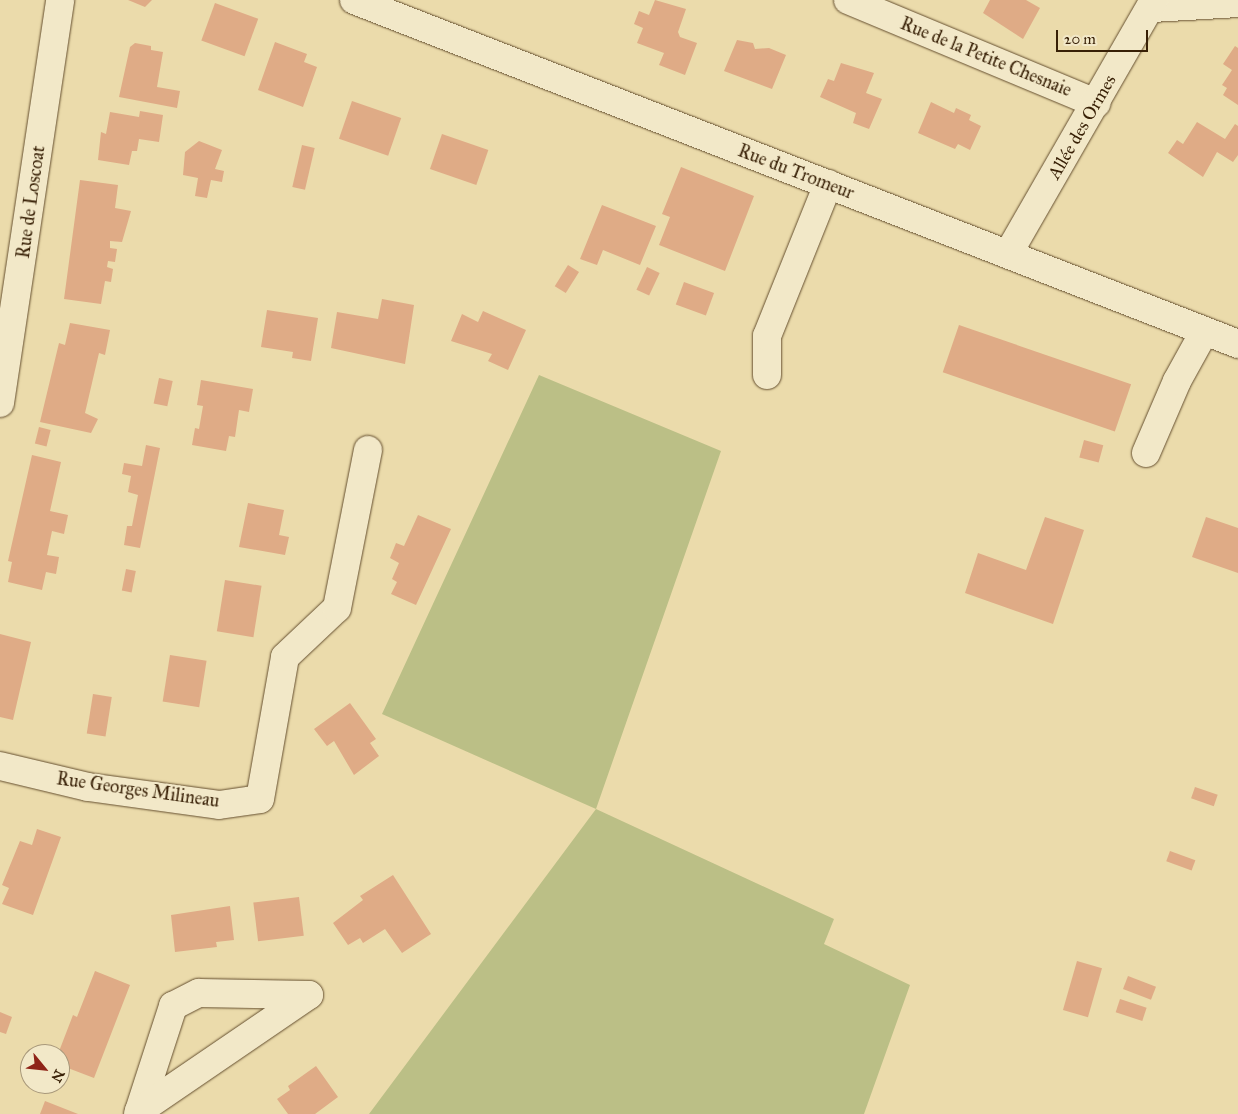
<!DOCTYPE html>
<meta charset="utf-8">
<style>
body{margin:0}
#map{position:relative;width:1238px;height:1114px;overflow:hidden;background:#ebdbab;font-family:"IM FELL Great Primer",serif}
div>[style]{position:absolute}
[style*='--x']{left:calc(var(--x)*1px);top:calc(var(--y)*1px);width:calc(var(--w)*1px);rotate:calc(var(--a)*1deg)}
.green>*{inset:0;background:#bbbf86}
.building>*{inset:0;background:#dfab86;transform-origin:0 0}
.roads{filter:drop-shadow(0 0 1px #654f2f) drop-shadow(0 0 1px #654f2f)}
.minor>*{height:28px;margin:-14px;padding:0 14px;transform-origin:14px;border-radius:14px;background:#f2e8c8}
.secondary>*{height:28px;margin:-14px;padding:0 14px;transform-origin:14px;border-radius:14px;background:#f2e8c8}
span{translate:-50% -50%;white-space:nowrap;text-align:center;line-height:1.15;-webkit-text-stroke:4px #f2e8c8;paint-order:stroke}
.street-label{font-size:18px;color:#382006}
.north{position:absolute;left:20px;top:1044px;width:50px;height:50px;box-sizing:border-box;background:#f2e8c8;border:1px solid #a8987a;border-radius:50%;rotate:118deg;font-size:14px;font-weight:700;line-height:20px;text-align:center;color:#382006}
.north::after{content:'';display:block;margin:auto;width:18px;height:22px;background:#8f2418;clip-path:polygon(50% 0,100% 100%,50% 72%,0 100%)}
.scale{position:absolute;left:1056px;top:30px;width:92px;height:22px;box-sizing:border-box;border:2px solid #382006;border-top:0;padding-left:6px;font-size:15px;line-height:18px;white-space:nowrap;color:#382006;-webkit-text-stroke:4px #f2e8c8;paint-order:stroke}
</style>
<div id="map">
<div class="green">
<div style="clip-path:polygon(539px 375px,721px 451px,596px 809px,834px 919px,824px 944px,910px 985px,864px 1114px,369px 1114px,596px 809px,382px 714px)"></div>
</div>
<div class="building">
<div style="clip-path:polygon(128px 0,152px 0,145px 7px)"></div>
<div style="clip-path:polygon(655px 0,686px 9px,678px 32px,680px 37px,697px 43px,685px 75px,659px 65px,664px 53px,637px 43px,643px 28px,634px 24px,639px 11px,649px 15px)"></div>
<div style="clip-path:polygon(990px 0,1026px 0,1040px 8px,1023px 39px,983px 13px)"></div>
<div style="left:215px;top:3px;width:46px;height:40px;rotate:20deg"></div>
<div style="clip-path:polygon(737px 40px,753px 43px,755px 49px,769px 48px,786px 55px,772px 89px,724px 71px)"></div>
<div style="clip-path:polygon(275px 42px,307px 54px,304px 62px,317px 67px,303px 107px,258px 90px)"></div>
<div style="clip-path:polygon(135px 43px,151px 46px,151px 50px,163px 52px,157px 87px,180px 91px,177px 108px,119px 97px,130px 47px)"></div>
<div style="clip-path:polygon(1235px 46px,1238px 48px,1238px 105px,1223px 95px,1227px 88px,1222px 85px,1232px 70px,1223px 64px)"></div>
<div style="clip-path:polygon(841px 63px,874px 73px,866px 93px,882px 99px,869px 129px,853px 123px,856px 113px,820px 97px,828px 79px,834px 81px)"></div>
<div style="left:352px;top:101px;width:52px;height:40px;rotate:19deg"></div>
<div style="clip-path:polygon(931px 102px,954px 113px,956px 108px,971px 115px,969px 120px,981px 126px,970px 150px,958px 144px,955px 149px,918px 133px)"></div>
<div style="clip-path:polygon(140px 111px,163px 115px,159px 142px,139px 139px,137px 151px,132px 151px,129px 165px,98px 160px,101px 132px,106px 134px,110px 112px,139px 117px)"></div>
<div style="clip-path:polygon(1197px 122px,1225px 139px,1235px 124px,1238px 126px,1238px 155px,1233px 162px,1217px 152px,1203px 177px,1168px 153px,1177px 140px,1183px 144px)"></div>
<div style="left:442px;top:134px;width:49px;height:37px;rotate:19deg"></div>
<div style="clip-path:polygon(199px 141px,222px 150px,215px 169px,224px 171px,222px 182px,211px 180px,207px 198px,195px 196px,198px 178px,183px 175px,185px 152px)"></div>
<div style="left:302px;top:145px;width:13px;height:43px;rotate:13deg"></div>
<div style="clip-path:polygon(681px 167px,754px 196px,725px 271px,659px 245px,670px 217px,662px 214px)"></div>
<div style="clip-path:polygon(80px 180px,118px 185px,115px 208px,131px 211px,122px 242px,110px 241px,110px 248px,117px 249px,115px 262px,108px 261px,107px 267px,113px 269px,111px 282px,105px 281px,101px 304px,64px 299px)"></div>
<div style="clip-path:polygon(602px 205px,656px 226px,640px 265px,603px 250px,597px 265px,580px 259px)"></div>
<div style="left:568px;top:265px;width:13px;height:25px;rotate:32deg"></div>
<div style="left:647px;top:267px;width:14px;height:25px;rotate:25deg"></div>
<div style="left:684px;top:282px;width:32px;height:24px;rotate:20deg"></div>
<div style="clip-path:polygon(382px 299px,414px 305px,405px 364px,331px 348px,337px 312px,378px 319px)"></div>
<div style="clip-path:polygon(267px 310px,318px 318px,311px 361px,292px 358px,293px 352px,261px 347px)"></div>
<div style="clip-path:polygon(483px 311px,526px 330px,508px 370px,488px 361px,492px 354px,451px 341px,462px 314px,478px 322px)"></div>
<div style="clip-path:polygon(70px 323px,110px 330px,105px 355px,99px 353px,85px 413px,98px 419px,91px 433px,40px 422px,59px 343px,65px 345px)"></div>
<div style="left:959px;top:325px;width:182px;height:50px;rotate:19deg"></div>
<div style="left:159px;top:378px;width:14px;height:26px;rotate:12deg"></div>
<div style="clip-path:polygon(201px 380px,253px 389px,249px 412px,239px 410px,235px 437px,229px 436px,226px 451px,192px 445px,195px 428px,199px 429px,203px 406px,197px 405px)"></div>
<div style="left:39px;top:427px;width:12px;height:17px;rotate:14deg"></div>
<div style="left:1084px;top:440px;width:20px;height:18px;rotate:15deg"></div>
<div style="clip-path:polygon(146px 445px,160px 448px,140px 548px,124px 545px,127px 526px,132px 526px,138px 495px,128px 492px,131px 476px,122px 474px,124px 463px,142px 466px)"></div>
<div style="clip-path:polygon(32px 455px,61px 462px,50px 511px,68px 515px,64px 534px,52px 531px,47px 555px,59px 557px,56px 574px,46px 572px,42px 590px,8px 582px,12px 562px,8px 561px)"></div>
<div style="clip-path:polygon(248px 503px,284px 510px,279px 535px,289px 537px,285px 555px,239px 547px)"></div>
<div style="clip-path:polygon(418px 515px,451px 529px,416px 605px,391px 594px,397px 582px,392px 579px,399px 563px,390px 558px,396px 543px,404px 546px)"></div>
<div style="clip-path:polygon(1045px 517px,1084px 530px,1053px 624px,965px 593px,978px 553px,1026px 570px)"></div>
<div style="clip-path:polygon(1206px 517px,1238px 528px,1238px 573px,1192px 557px)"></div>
<div style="left:126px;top:569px;width:10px;height:22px;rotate:11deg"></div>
<div style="left:225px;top:580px;width:37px;height:52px;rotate:9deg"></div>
<div style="clip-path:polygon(0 634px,31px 642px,13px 720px,0 717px)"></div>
<div style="left:170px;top:655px;width:37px;height:47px;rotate:9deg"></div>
<div style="left:93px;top:694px;width:19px;height:40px;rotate:9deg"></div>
<div style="clip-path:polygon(350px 703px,376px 739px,370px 743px,379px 756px,354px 775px,334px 741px,327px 746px,314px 729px)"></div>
<div style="left:1195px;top:787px;width:24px;height:12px;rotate:19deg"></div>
<div style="clip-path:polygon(37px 829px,61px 837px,33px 915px,2px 904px,9px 888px,2px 885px,20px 841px,32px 845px)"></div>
<div style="left:1170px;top:851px;width:27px;height:11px;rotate:20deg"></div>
<div style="clip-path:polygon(393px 875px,431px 934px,402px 953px,385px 929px,363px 943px,360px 938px,348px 945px,333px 923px,363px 900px,360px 896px)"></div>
<div style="left:299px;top:897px;width:39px;height:46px;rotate:83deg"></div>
<div style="clip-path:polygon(230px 906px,234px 940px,216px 942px,217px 947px,175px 952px,171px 915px)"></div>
<div style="left:1077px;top:961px;width:26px;height:51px;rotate:16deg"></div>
<div style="clip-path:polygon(95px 971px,130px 985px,94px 1078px,60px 1065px,58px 1054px,73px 1015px,77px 1017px)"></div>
<div style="left:1128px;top:976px;width:30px;height:14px;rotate:21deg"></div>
<div style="left:1120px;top:999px;width:28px;height:14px;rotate:18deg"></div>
<div style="clip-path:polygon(0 1012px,12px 1017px,6px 1034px,0 1032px)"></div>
<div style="clip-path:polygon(316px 1066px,338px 1097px,315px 1114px,288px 1114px,277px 1099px,290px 1090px,288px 1086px)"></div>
<div style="clip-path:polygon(45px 1101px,78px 1114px,40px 1114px)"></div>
</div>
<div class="roads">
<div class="minor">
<div style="--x:848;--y:0;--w:269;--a:22.6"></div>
<div style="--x:1152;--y:8;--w:86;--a:-3.3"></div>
<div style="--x:1008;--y:254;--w:293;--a:-60.1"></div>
<div style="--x:767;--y:375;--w:39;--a:-90"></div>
<div style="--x:767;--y:336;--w:164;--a:-68.1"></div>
<div style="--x:1146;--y:453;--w:78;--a:-66.7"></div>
<div style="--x:1177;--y:381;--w:56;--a:-61.1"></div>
<div style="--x:0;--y:766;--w:90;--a:13.4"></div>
<div style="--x:88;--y:787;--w:132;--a:7.8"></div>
<div style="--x:219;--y:805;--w:41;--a:-8.3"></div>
<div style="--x:260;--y:799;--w:144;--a:-80"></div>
<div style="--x:285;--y:657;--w:71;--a:-43.3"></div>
<div style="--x:337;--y:608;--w:161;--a:-78.9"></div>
<div style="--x:138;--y:1114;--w:114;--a:-72"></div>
<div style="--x:173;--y:1006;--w:29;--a:-27"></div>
<div style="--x:199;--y:993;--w:110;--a:1"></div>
<div style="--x:309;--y:995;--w:206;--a:145.7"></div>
</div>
<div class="secondary">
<div style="--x:354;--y:0;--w:949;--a:21.26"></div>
<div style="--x:0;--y:403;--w:407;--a:-81.5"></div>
</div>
</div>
<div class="street-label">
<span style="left:986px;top:57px;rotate:22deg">Rue de la Petite Chesnaie</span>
<span style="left:1082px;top:127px;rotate:-60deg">Allée des Ormes</span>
<span style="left:796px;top:172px;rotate:21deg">Rue du Tromeur</span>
<span style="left:31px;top:202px;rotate:-82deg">Rue de Loscoat</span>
<span style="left:138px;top:790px;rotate:8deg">Rue Georges Milineau</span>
</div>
<div class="north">N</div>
<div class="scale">20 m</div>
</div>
